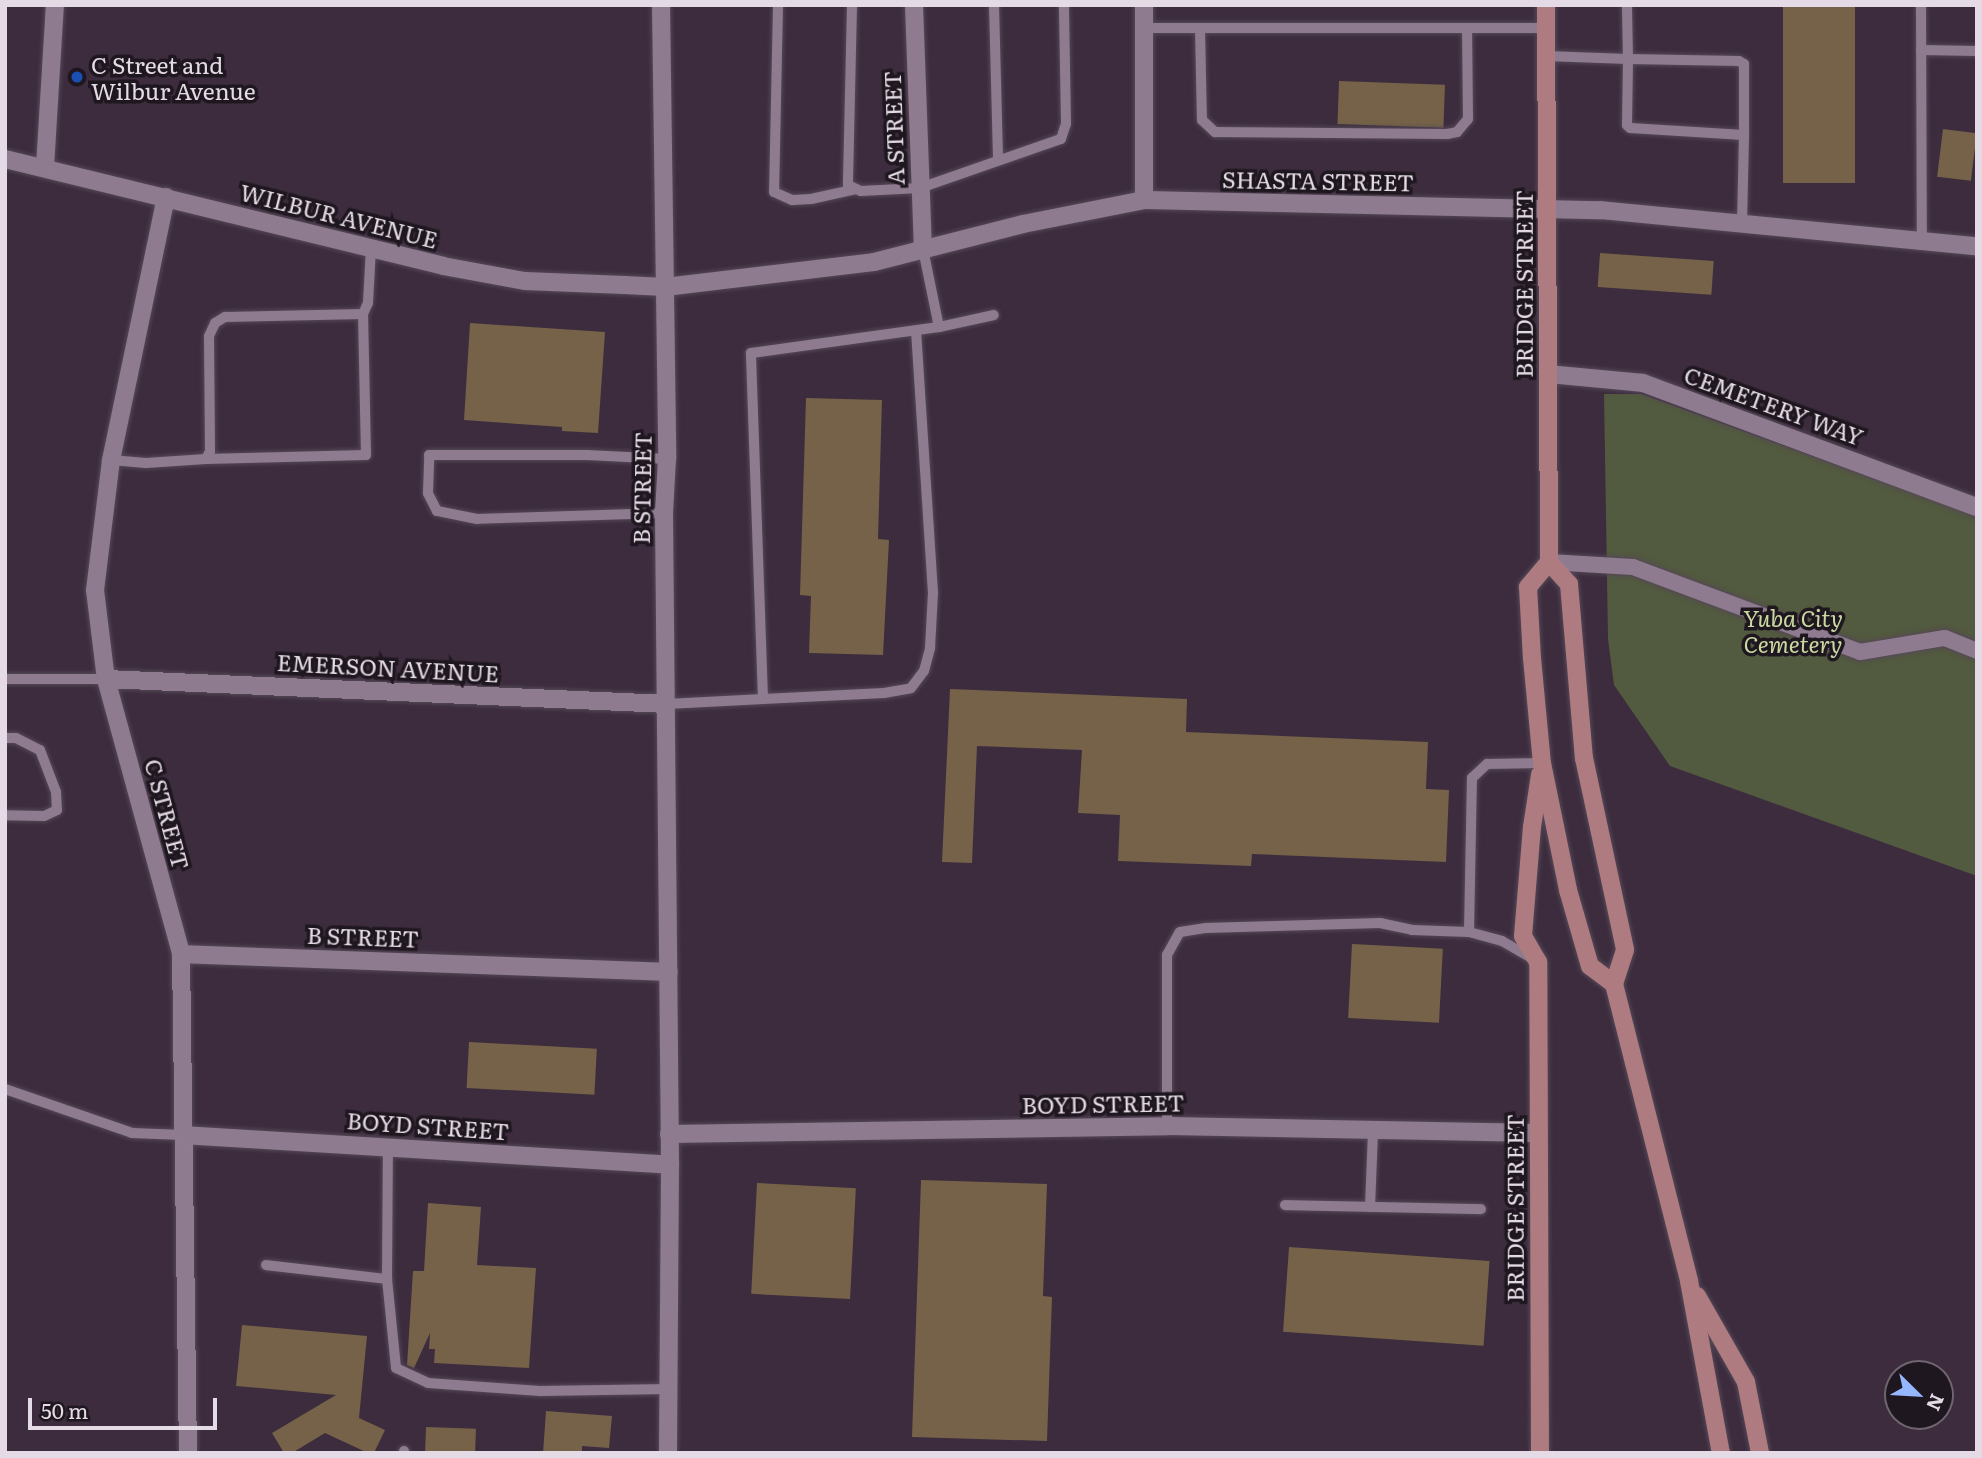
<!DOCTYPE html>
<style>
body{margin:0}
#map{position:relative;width:1982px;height:1458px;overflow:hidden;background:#3c2c3e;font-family:Literata,serif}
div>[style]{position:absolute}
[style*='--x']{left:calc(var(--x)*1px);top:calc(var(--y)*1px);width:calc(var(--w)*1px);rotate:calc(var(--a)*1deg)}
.green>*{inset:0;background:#525a3f}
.building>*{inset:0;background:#756248;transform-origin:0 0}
.roads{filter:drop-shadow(0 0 2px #554856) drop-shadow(0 0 2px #554856)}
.service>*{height:10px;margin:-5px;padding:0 5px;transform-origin:5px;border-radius:5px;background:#8e7b90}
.pedestrian>*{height:16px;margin:-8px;padding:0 8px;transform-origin:8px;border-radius:8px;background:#8e7b90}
.minor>*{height:18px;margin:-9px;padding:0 9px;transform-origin:9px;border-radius:9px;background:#8e7b90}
.tertiary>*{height:18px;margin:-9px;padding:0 9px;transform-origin:9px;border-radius:9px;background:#8e7b90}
.secondary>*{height:18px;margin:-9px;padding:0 9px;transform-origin:9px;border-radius:9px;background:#ae7b81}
.dots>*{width:19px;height:19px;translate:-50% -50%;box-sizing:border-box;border:4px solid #1f171f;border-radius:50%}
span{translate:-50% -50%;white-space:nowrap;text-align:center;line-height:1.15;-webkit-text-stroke:7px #1f171f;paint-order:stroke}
.poi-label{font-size:23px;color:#e5dbe6}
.left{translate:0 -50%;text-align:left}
.street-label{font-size:23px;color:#e5dbe6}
.park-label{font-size:23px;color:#cad9a2;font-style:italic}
.frame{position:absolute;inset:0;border:7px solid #e5dbe6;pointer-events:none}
.north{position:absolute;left:1884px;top:1360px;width:70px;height:70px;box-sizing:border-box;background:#1f171f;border:2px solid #6e656f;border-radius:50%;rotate:114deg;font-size:19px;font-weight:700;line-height:28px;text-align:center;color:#e5dbe6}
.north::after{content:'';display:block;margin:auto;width:24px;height:32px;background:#95b7fd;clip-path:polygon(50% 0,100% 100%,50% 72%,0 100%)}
.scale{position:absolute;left:28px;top:1398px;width:189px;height:32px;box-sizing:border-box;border:4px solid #e5dbe6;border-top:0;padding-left:9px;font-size:21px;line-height:24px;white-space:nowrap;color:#e5dbe6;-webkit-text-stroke:5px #1f171f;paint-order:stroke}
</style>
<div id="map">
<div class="green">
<div style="clip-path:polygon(1604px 394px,1641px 394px,1977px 516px,1977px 876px,1670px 766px,1614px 685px,1608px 639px)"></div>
</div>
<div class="building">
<div style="left:1783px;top:5px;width:72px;height:178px"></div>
<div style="left:1339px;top:81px;width:106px;height:43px;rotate:2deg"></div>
<div style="left:1943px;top:129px;width:34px;height:48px;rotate:7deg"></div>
<div style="left:1600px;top:253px;width:114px;height:34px;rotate:4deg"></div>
<div style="clip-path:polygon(470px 323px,605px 332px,598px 433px,562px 431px,562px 427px,464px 420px)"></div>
<div style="clip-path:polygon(806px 398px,882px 400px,878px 539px,889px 540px,883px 655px,809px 653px,811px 596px,800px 595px)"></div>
<div style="clip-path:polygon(950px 689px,1187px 699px,1186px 732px,1428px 742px,1426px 789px,1449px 790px,1446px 862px,1252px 854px,1251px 866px,1118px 861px,1120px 815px,1078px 813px,1082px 750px,977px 746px,972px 863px,942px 862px)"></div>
<div style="left:1352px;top:944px;width:91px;height:74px;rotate:3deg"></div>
<div style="left:469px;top:1042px;width:128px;height:46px;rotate:3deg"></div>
<div style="clip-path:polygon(921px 1180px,1047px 1184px,1043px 1296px,1052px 1297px,1047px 1441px,912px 1437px)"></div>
<div style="left:757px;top:1183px;width:99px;height:111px;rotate:3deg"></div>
<div style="clip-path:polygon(428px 1203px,481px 1207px,477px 1265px,536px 1268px,529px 1368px,434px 1363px,435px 1349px,429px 1349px,430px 1333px,414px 1368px,407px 1365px,413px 1271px,424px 1271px)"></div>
<div style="left:1289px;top:1247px;width:201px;height:85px;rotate:4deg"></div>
<div style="clip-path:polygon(242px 1325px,367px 1336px,359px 1418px,385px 1430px,374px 1453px,368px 1453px,325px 1433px,292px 1453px,284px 1453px,272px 1433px,336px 1395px,236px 1386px)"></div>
<div style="clip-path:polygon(546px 1411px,612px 1416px,609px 1448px,582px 1446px,582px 1453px,543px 1453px)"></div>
<div style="left:426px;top:1427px;width:50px;height:26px;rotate:2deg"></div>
</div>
<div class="roads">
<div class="service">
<div style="--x:778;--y:5;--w:187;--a:91.2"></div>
<div style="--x:774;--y:192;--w:20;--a:24"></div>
<div style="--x:792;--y:200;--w:19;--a:-3"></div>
<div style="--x:811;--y:199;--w:46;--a:-12.5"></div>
<div style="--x:852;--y:5;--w:180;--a:91.3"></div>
<div style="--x:848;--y:185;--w:14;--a:25"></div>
<div style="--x:861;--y:191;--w:59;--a:-2.9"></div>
<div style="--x:920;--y:188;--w:149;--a:-19.2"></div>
<div style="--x:1061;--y:139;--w:16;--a:-72"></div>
<div style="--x:1066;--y:124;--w:119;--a:-91"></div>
<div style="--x:994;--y:5;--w:155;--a:88.5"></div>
<div style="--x:1921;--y:5;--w:236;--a:89.8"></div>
<div style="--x:1144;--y:28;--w:403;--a:0"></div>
<div style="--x:1200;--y:28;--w:92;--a:88.8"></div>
<div style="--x:1202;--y:120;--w:18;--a:43"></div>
<div style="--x:1215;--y:132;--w:232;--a:0.5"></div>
<div style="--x:1447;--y:134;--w:10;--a:-11"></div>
<div style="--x:1457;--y:132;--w:17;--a:-50"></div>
<div style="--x:1468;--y:119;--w:91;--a:-90.6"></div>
<div style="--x:1921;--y:50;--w:56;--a:1"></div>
<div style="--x:1546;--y:56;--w:82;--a:2.1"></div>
<div style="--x:1628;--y:59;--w:111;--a:1"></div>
<div style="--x:1739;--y:61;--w:6;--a:31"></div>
<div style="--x:1744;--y:64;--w:71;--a:90"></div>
<div style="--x:1744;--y:135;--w:114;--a:-176.5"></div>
<div style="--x:1630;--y:128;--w:4;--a:-135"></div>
<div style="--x:1627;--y:125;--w:66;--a:-89.1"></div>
<div style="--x:1628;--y:59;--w:54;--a:-91.1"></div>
<div style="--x:1742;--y:224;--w:89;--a:-88.7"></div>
<div style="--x:939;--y:327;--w:56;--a:-12.3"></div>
<div style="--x:206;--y:459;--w:160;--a:-1.4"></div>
<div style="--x:366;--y:455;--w:141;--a:-91.2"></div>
<div style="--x:111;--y:460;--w:35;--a:5"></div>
<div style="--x:146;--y:463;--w:60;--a:-3.8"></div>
<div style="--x:206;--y:459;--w:9;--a:-63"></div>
<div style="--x:210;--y:451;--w:115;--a:-90.5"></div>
<div style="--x:209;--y:336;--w:14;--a:-65"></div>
<div style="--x:215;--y:323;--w:12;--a:-31"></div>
<div style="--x:225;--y:317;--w:138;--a:-1.2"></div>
<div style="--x:363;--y:314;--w:12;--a:-66"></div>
<div style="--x:368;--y:303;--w:55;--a:-86.9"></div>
<div style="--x:664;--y:513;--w:187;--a:178.2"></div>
<div style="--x:477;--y:519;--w:41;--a:-168.7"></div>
<div style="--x:437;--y:511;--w:20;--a:-117"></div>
<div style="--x:428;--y:493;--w:38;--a:-88"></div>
<div style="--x:429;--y:455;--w:158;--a:0"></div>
<div style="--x:587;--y:455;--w:80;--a:2.9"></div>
<div style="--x:5;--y:679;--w:101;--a:0"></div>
<div style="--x:763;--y:699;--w:121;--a:-2.8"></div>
<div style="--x:884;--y:693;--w:27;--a:-10"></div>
<div style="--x:911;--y:688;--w:21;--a:-53"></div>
<div style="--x:924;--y:671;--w:24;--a:-75"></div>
<div style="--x:930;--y:648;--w:55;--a:-86.9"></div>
<div style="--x:933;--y:593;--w:263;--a:-93.7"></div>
<div style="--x:667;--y:704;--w:96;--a:-3"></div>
<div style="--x:763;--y:699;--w:346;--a:-92"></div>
<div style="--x:751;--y:353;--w:190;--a:-7.9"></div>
<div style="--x:939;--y:327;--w:80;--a:-101.6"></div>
<div style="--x:5;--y:738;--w:11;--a:0"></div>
<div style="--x:16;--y:738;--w:27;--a:27"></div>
<div style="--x:40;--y:750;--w:45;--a:69.1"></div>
<div style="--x:56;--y:792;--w:18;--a:87"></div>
<div style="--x:57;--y:810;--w:14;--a:155"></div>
<div style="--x:44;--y:816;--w:39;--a:-179"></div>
<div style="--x:1469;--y:932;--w:154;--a:-88.9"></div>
<div style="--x:1472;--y:778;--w:21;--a:-43"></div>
<div style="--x:1487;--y:764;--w:55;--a:-1"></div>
<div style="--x:5;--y:1089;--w:134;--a:19.1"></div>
<div style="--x:132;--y:1133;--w:51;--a:2.2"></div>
<div style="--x:1167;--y:1126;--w:171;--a:-90"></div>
<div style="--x:1167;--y:955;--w:26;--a:-61"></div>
<div style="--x:1180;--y:932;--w:25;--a:-9"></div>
<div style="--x:1205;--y:928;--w:175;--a:-1.6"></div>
<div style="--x:1380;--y:923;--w:33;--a:12"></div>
<div style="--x:1412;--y:930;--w:57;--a:2"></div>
<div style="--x:1469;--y:932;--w:34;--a:15"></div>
<div style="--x:1502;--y:941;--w:36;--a:30"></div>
<div style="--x:1285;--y:1205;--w:196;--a:1.2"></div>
<div style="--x:1370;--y:1207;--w:76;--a:-87.7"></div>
<div style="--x:266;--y:1265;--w:122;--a:6.6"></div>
<div style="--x:387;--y:1279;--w:89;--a:84.2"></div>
<div style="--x:396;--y:1368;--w:35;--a:25"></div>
<div style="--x:428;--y:1383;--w:112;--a:4.1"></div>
<div style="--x:540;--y:1391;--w:129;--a:-0.9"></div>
<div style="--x:387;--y:1279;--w:132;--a:-89.6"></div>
<div style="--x:404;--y:1451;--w:2;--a:90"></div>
</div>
<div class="pedestrian">
<div style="--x:1549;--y:562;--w:84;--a:3.4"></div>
<div style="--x:1633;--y:567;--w:242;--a:20.5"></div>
<div style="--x:1860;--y:652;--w:86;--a:-9.4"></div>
<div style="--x:1945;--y:638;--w:35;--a:22"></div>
</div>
<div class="minor">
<div style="--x:914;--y:5;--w:244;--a:87.9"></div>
<div style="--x:5;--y:159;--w:451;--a:13.7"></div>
<div style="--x:443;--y:266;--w:83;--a:10.4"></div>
<div style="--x:525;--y:281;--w:99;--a:2.3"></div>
<div style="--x:624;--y:285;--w:41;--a:2.8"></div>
<div style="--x:665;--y:287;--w:210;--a:-6.8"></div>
<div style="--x:874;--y:262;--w:154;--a:-14.3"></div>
<div style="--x:1023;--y:224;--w:123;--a:-11.2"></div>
<div style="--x:1144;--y:200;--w:456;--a:1.3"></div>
<div style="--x:1600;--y:210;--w:379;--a:5.5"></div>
<div style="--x:45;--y:167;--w:162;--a:-86.5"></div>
<div style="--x:166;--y:197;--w:269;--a:101.8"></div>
<div style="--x:111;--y:460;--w:131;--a:97"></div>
<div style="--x:95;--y:590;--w:90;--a:83"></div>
<div style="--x:106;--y:679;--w:285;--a:74.7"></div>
<div style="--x:181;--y:954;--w:499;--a:89.2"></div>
<div style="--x:1144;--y:200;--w:195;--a:-90"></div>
<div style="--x:1548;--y:374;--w:95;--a:5.4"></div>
<div style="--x:1643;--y:383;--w:356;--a:20.4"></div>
<div style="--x:106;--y:679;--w:562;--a:2.55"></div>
<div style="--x:181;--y:954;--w:488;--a:2.1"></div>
<div style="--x:669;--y:1134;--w:498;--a:-0.9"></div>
<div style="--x:1167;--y:1126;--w:371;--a:1.1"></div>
<div style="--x:183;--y:1135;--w:488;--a:3.5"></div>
</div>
<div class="tertiary">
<div style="--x:661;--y:5;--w:454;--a:89.2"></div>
<div style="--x:667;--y:459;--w:54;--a:93.2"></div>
<div style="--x:664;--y:513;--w:652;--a:89.47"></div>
<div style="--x:670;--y:1165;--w:288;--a:90.4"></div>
</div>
<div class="secondary">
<div style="--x:1546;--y:5;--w:557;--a:89.69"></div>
<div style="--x:1549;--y:562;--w:33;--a:130"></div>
<div style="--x:1528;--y:587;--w:71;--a:86.8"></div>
<div style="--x:1532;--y:658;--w:105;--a:84.6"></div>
<div style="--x:1542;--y:763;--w:130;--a:78.4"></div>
<div style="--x:1568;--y:890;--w:79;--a:73.9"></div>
<div style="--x:1590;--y:966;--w:30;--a:37"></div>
<div style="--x:1549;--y:562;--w:30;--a:48"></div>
<div style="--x:1569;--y:584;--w:175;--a:85.1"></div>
<div style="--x:1584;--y:758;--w:196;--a:77.9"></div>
<div style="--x:1625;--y:950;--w:36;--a:108"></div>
<div style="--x:1614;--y:984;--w:306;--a:75.8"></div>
<div style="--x:1689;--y:1281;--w:175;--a:79.5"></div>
<div style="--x:1697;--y:1296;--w:99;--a:60.3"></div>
<div style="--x:1746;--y:1382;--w:72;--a:78.8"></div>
<div style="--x:1540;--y:1453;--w:491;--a:-90.2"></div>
<div style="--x:1538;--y:962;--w:30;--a:-120"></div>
<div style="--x:1523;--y:936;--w:109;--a:-85.3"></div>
<div style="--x:1532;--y:827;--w:53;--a:-81.3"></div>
</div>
</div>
<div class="dots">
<div style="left:77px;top:77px;background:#1a4fb4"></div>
</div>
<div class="poi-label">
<span class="left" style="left:91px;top:77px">C Street and<br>Wilbur Avenue</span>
</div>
<div class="street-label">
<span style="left:893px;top:128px;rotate:-92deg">A STREET</span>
<span style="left:1318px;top:180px;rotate:1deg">SHASTA STREET</span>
<span style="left:339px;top:215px;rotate:14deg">WILBUR AVENUE</span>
<span style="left:1523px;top:284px;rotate:-90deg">BRIDGE STREET</span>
<span style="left:1774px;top:405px;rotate:20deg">CEMETERY WAY</span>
<span style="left:641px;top:488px;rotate:-89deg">B STREET</span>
<span style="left:388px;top:667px;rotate:3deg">EMERSON AVENUE</span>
<span style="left:168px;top:814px;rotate:75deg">C STREET</span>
<span style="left:363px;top:936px;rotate:2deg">B STREET</span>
<span style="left:1103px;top:1103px;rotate:-1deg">BOYD STREET</span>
<span style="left:428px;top:1125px;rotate:4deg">BOYD STREET</span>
<span style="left:1514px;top:1208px;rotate:-90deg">BRIDGE STREET</span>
</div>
<div class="park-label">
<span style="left:1793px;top:630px">Yuba City<br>Cemetery</span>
</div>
<div class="frame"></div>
<div class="north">N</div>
<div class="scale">50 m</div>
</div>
